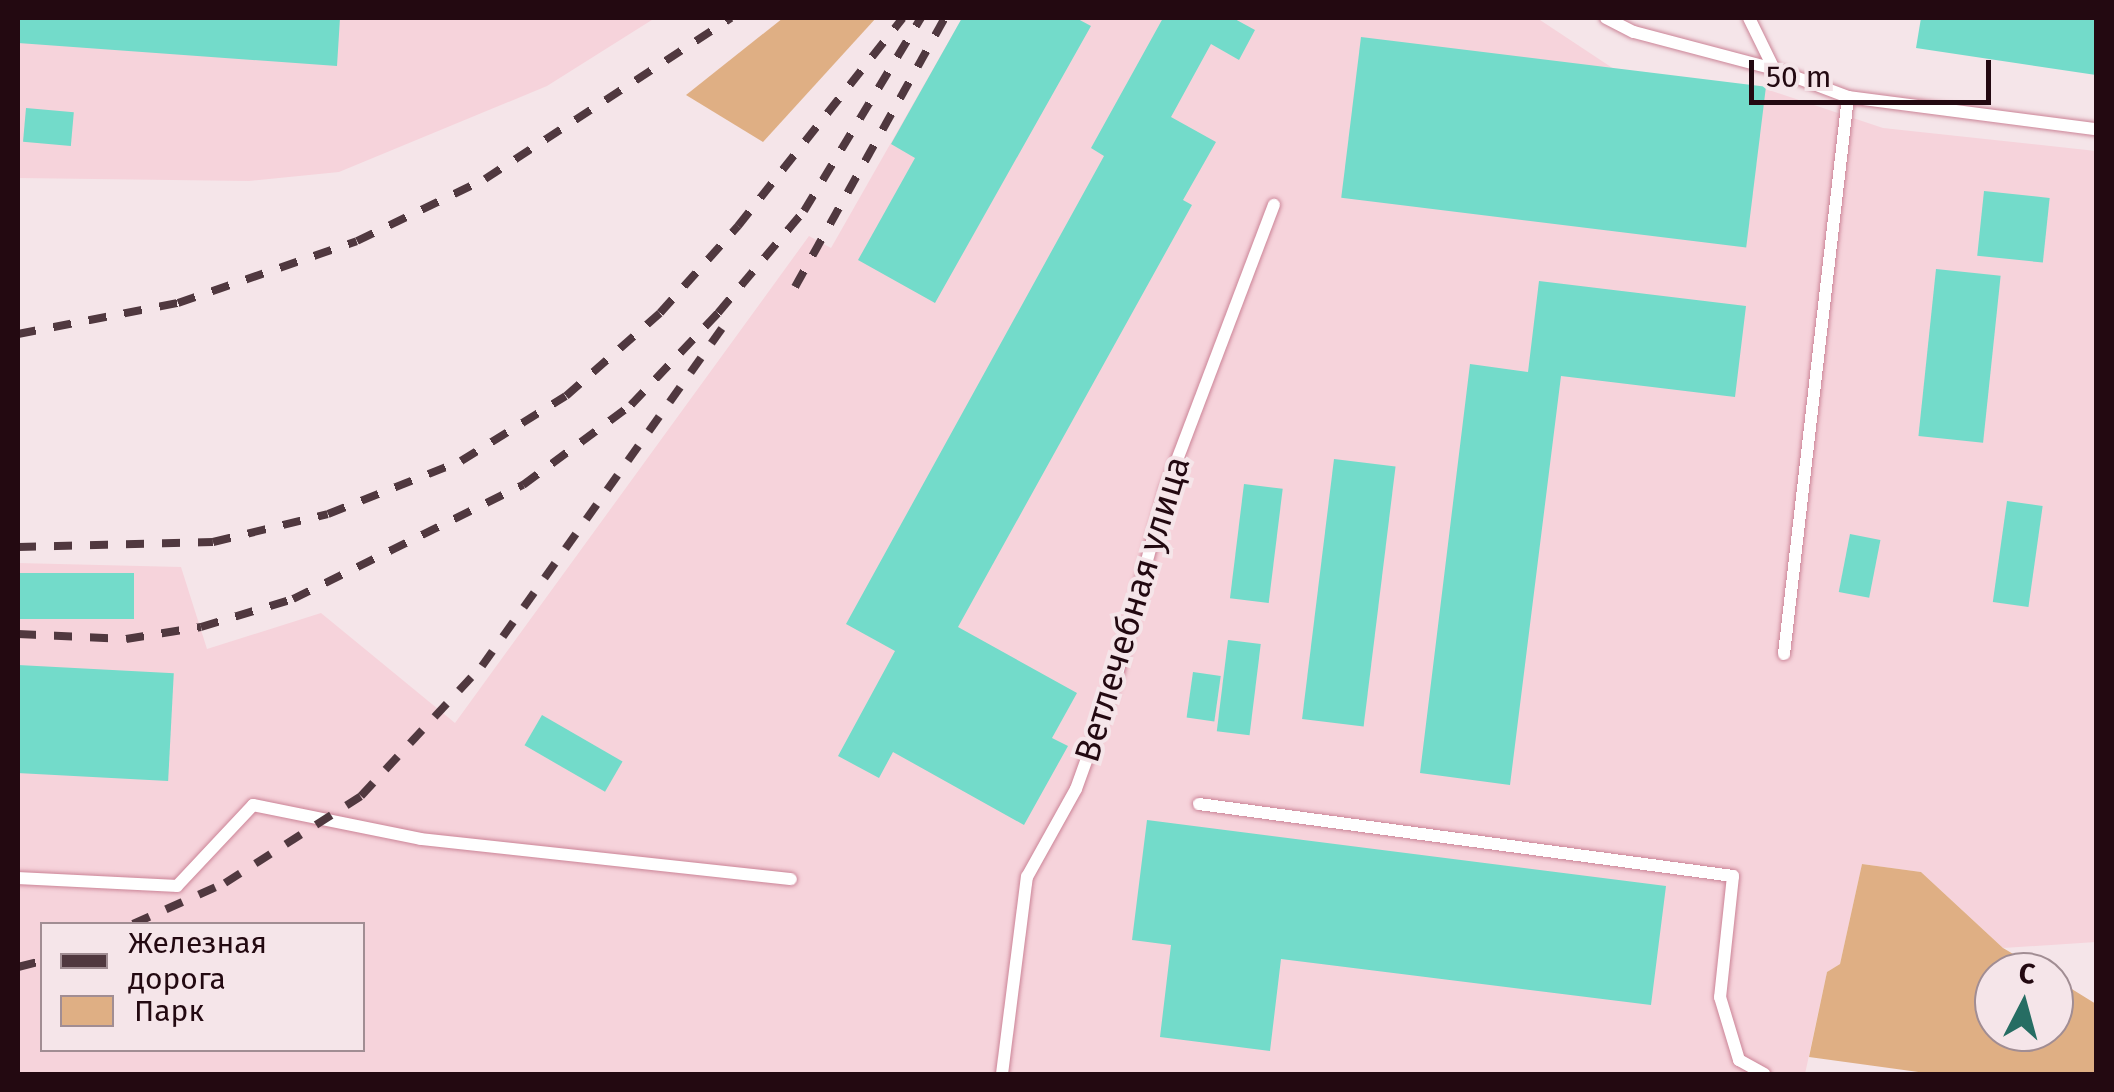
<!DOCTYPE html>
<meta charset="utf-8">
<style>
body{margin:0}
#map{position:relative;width:2114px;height:1092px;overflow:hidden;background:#f5e5e9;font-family:"Fira Sans",sans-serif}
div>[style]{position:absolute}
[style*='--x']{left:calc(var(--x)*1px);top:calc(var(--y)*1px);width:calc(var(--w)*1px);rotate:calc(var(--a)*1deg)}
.built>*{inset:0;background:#f6d3db}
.green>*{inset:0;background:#dfaf84}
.building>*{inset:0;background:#73dbca;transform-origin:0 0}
.roads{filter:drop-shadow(0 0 2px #cb8497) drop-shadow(0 0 2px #cb8497)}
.service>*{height:12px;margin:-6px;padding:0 6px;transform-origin:6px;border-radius:6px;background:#fff}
.rail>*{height:8px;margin-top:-4px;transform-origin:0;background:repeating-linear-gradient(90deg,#50383f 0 18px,transparent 0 36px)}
span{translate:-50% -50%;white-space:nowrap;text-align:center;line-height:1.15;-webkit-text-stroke:8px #f5e5e9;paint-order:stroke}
.street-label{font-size:35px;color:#230911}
.frame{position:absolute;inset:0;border:20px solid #230911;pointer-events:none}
.legend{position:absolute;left:40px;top:922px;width:325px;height:130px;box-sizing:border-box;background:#f5e5e9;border:2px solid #a18d93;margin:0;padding:12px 18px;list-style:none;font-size:30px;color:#230911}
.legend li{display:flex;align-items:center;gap:20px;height:50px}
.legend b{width:50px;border:2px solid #a18d93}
.north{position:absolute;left:1974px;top:952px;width:100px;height:100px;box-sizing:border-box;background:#f5e5e9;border:2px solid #a18d93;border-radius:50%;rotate:6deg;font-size:28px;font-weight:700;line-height:40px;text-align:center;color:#230911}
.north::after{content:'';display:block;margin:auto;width:35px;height:45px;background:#266d63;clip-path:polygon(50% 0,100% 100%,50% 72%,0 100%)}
.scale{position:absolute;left:1749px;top:60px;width:242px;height:45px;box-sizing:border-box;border:5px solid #230911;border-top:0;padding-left:12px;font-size:30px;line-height:35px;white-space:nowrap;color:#230911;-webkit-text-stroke:8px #f5e5e9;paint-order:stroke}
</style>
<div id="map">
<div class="built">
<div style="clip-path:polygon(18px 18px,655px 18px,547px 86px,339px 172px,249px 181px,18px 178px)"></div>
<div style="clip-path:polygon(evenodd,962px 18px,1537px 18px,1614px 69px,1766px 89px,1883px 128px,2096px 151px,2096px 942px,2003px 948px,1921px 872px,1862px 864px,1840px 964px,1827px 972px,1805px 1074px,18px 1074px,18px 563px,181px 567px,207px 649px,321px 613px,455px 723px,809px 236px,831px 248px,962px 18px,42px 924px,362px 924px,362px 1050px,42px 1050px,42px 924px)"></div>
</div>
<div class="green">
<div style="clip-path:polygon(783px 18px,876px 18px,763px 142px,686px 95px)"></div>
<div style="clip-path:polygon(1862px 864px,1921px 872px,2003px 948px,2044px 972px,1994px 972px,1994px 1032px,2054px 1032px,2054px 978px,2096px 1004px,2096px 1074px,1933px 1074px,1809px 1057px,1827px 972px,1840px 964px)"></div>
</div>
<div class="building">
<div style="clip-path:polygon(18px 18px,340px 18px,337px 66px,18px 43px)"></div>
<div style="clip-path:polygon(962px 18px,1076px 18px,1091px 26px,935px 303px,858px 260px,915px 158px,891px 144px)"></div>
<div style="clip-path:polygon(1163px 18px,1233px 18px,1255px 30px,1239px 60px,1211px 44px,1171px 117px,1216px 142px,1183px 200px,1192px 205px,958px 627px,1077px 693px,1052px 738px,1068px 746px,1024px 825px,893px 752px,879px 778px,838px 756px,895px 651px,846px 624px,1104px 156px,1091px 148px)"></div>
<div style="clip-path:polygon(1921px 18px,2096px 18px,2096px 75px,1916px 48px)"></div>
<div style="left:1361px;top:37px;width:408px;height:162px;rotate:7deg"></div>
<div style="left:26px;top:108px;width:48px;height:34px;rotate:5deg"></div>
<div style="left:1984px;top:191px;width:66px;height:65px;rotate:6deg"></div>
<div style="left:1936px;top:269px;width:65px;height:168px;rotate:6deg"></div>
<div style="clip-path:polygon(1539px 281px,1746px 306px,1735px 397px,1561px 376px,1510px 785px,1420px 773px,1470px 364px,1528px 372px)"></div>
<div style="left:1334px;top:459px;width:62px;height:262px;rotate:7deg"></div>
<div style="left:1244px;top:484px;width:39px;height:115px;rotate:7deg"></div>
<div style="left:2007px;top:501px;width:36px;height:102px;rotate:8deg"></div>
<div style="left:1850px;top:534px;width:31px;height:59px;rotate:11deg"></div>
<div style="left:18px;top:573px;width:116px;height:46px"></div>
<div style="left:1228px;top:640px;width:33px;height:92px;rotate:7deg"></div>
<div style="left:18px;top:665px;width:156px;height:108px;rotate:3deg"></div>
<div style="left:1193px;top:672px;width:28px;height:46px;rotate:8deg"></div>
<div style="left:542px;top:715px;width:93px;height:35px;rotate:30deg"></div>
<div style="clip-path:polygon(1147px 820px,1666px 886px,1651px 1005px,1281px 959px,1270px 1051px,1160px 1037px,1171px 945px,1132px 940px)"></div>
</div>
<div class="roads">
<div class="service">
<div style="--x:1606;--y:18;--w:31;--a:27"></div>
<div style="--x:1634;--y:32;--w:145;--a:14.8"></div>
<div style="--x:1774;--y:69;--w:79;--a:20.7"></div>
<div style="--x:1848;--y:97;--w:250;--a:7.4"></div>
<div style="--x:1749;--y:18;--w:57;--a:63.9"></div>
<div style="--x:1784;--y:654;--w:561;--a:-83.45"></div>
<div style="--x:1199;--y:804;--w:539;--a:7.68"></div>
<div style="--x:1733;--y:876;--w:122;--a:96.1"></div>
<div style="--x:1720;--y:997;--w:66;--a:73.2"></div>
<div style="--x:1739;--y:1060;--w:29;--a:29"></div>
<div style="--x:18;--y:878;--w:159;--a:2.9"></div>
<div style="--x:177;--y:886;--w:111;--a:-46.8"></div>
<div style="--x:253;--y:805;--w:171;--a:11.4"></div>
<div style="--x:421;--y:839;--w:372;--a:6.2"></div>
<div style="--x:1002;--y:1074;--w:199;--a:-82.8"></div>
<div style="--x:1027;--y:877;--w:101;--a:-60.9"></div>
<div style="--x:1076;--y:789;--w:118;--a:-70.2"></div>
<div style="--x:1116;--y:678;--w:196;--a:-75.2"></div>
<div style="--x:1166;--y:489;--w:304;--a:-69.2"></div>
</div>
</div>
<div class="rail">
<div style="--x:795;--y:287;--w:308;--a:-60.9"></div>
<div style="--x:18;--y:334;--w:163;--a:-11"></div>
<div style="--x:178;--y:303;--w:189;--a:-19.1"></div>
<div style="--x:357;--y:241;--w:142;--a:-25.8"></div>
<div style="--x:485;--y:179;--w:294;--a:-33.2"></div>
<div style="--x:18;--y:547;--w:195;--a:-1.5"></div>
<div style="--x:213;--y:542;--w:118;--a:-13.7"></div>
<div style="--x:328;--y:514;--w:143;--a:-21.7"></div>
<div style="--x:461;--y:461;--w:123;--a:-31.8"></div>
<div style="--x:566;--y:396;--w:125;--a:-41.4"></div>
<div style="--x:660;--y:313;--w:117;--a:-48.1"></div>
<div style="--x:738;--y:226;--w:265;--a:-51.6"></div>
<div style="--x:18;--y:634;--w:108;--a:2.7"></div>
<div style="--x:126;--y:639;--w:76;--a:-9.1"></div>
<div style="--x:201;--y:627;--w:96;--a:-16.9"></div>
<div style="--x:293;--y:599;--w:257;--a:-26.4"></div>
<div style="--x:523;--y:485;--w:134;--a:-36.5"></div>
<div style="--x:631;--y:405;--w:127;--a:-46.6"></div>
<div style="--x:718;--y:313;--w:133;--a:-49.9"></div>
<div style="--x:804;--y:211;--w:226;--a:-58.8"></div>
<div style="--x:133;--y:924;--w:101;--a:-24"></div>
<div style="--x:225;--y:883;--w:161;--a:-32.6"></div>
<div style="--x:361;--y:796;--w:178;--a:-47.1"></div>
<div style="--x:482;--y:666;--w:432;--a:-54.6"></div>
<div style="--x:18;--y:967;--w:25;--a:-14"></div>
</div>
<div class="street-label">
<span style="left:1132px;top:609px;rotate:-73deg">Ветлечебная улица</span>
</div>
<div class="frame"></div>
<ul class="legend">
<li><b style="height:12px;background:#50383f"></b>Железная дорога</li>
<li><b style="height:28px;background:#dfaf84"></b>Парк</li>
</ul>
<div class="north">С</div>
<div class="scale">50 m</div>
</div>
